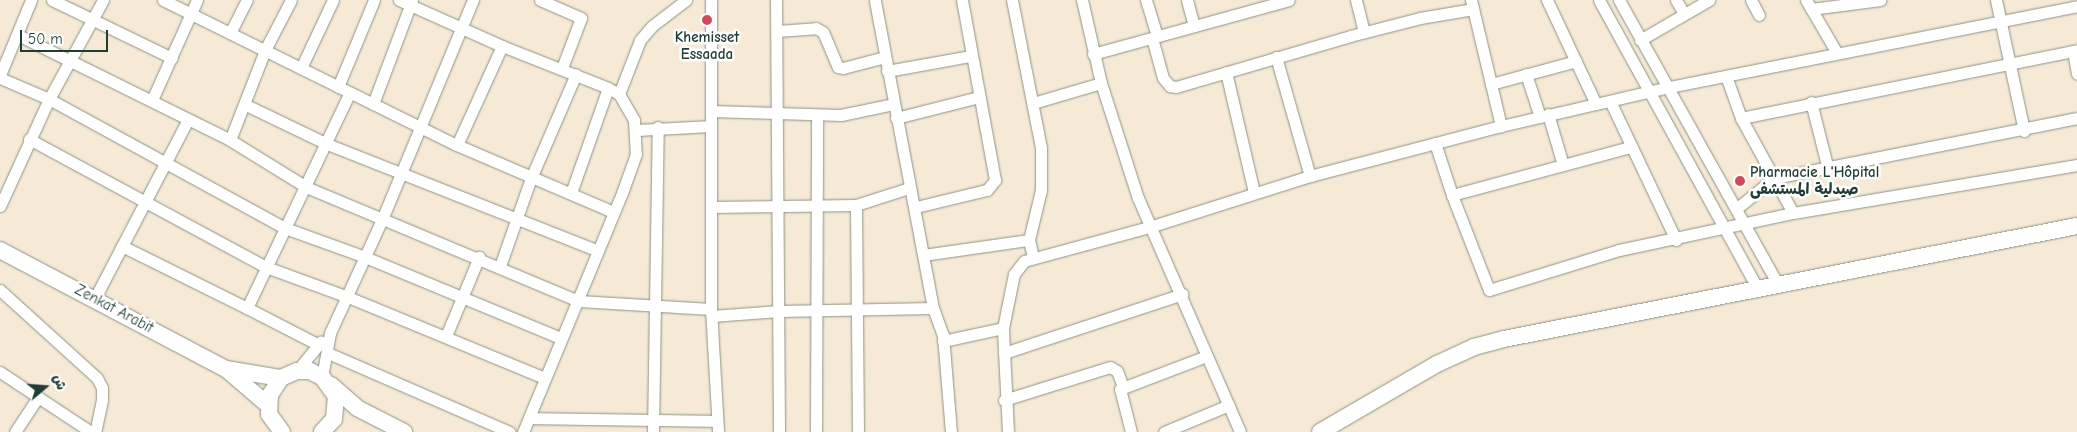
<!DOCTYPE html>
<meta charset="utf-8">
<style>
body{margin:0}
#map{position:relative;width:2077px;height:432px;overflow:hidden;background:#f6ead6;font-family:"Comic Neue","Playpen Sans Arabic",sans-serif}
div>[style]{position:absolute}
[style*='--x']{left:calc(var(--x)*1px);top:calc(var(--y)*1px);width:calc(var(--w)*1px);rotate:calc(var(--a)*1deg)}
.roads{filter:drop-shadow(0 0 1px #8a9485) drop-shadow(0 0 1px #8a9485)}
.street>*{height:11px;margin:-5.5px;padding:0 5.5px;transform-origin:5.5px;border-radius:5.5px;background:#fff}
.secondary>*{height:16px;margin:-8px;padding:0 8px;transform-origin:8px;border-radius:8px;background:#fff}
.dots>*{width:14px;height:14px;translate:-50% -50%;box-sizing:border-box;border:2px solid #fff;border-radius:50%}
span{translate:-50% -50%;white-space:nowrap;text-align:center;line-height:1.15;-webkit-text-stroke:5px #fff;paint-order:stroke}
.poi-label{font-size:15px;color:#1f3d34;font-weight:700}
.left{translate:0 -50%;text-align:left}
.street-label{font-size:15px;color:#1f3d34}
.north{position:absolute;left:20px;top:362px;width:50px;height:50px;-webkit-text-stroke:4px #fff;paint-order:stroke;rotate:72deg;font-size:14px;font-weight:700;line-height:20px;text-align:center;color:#1f3d34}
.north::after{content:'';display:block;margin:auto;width:18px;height:22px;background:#1f3d34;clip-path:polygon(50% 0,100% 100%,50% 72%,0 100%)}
.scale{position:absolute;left:20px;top:30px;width:88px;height:22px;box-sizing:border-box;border:2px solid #1f3d34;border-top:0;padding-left:6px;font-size:15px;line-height:18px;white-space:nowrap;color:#1f3d34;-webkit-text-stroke:4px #fff;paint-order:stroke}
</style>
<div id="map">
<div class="roads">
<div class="street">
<div style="--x:52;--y:0;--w:133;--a:25.8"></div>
<div style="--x:163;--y:0;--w:328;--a:26.3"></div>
<div style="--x:457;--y:145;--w:170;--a:23.2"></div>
<div style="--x:399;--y:0;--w:113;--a:24.1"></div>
<div style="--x:502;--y:46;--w:114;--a:21.6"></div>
<div style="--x:608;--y:88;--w:13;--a:29"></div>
<div style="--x:619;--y:94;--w:30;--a:60"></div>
<div style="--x:634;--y:120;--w:34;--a:87"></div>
<div style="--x:636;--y:154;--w:41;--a:109.7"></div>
<div style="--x:622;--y:193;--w:259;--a:112.5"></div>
<div style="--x:540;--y:0;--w:45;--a:23.7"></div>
<div style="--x:581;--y:18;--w:53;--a:110.8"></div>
<div style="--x:711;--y:0;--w:309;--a:90"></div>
<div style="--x:711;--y:309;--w:123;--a:86.7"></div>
<div style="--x:776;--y:0;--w:432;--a:89.6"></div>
<div style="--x:1012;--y:0;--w:151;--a:78.9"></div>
<div style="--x:1041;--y:148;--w:42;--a:90"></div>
<div style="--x:1041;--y:190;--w:51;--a:103.5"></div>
<div style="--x:1029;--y:240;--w:18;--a:77"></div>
<div style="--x:1082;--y:0;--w:85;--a:77.1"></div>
<div style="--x:1101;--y:83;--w:121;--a:72.2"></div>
<div style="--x:1138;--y:198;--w:255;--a:66.4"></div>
<div style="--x:1146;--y:0;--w:38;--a:73"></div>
<div style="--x:1187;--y:0;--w:27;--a:75"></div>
<div style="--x:1356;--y:0;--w:33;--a:76"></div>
<div style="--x:1471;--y:0;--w:130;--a:76.6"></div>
<div style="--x:1547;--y:0;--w:115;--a:64.8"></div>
<div style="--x:1599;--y:0;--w:328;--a:61.2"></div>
<div style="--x:1619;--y:0;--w:324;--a:60.8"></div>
<div style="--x:1676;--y:0;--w:16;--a:60"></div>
<div style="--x:1751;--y:0;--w:17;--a:62"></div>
<div style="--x:1806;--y:0;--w:61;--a:59.7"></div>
<div style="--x:1996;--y:0;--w:134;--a:77.9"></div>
<div style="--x:1811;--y:9;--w:70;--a:-7.4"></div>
<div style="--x:777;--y:31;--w:39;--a:-4"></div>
<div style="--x:816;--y:28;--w:8;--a:30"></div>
<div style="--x:823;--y:32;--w:38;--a:67"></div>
<div style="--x:838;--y:67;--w:5;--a:11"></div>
<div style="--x:843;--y:68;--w:43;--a:-14.7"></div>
<div style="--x:230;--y:33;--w:37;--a:-63"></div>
<div style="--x:18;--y:35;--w:237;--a:26.3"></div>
<div style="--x:230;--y:140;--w:89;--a:31.7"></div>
<div style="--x:306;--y:187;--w:296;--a:22.7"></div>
<div style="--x:579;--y:301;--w:132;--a:3.5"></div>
<div style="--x:1152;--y:38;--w:41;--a:74.6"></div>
<div style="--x:1163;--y:78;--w:11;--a:49"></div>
<div style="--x:1170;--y:86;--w:6;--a:9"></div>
<div style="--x:1176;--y:87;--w:181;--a:-16.3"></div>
<div style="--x:1350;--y:36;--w:72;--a:-14.4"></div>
<div style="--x:1420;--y:18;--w:54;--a:-9.6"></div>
<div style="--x:1640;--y:40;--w:80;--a:-30.1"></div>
<div style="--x:2073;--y:51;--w:23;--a:80"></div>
<div style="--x:1093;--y:54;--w:203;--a:-15.4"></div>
<div style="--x:1276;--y:57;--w:124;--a:74.1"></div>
<div style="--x:301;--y:68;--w:75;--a:-64.8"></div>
<div style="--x:887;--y:71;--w:84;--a:-10.2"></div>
<div style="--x:1226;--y:72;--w:123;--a:76.9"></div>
<div style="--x:1526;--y:74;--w:45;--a:72"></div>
<div style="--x:0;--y:75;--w:81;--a:-67.5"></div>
<div style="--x:1726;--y:76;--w:45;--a:70.3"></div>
<div style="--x:1741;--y:118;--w:108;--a:61.3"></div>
<div style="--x:0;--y:78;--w:53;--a:23.2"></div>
<div style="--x:49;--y:99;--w:269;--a:28.7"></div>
<div style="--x:285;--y:228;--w:85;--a:19.9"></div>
<div style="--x:365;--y:257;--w:212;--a:22.5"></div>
<div style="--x:1491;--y:84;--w:88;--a:-15.1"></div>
<div style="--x:338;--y:87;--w:94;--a:-67.5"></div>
<div style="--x:619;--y:94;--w:58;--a:-68.7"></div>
<div style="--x:640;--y:40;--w:18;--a:-49"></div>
<div style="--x:652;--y:26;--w:43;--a:-37.4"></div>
<div style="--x:152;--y:100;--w:110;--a:-65.8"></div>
<div style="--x:1610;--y:101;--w:154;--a:64.6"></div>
<div style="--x:1811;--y:102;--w:69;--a:75.8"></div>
<div style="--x:1033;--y:103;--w:71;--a:-16.4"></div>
<div style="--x:373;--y:104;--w:111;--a:-69.4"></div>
<div style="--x:246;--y:105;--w:90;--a:25.7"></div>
<div style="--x:327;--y:144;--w:291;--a:21.5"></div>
<div style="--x:711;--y:111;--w:130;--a:1.8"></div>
<div style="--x:841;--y:115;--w:53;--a:-11.9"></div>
<div style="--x:1548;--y:114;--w:53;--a:73.6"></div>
<div style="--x:896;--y:118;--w:86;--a:-14.2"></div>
<div style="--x:1741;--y:118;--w:343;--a:-11.4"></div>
<div style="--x:637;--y:130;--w:74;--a:-3.1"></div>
<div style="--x:29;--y:139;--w:269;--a:28.4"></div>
<div style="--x:266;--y:267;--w:87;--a:20.1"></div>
<div style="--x:348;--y:297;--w:213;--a:22.4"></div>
<div style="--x:230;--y:140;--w:97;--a:-68.7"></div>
<div style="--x:265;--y:50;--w:56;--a:-62.5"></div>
<div style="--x:1435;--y:143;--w:55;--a:71.9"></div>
<div style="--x:1452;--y:195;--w:102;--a:68.7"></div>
<div style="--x:1489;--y:290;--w:136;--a:-17.1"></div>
<div style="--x:1619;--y:250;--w:178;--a:-12"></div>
<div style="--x:1793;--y:213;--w:288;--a:-9.6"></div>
<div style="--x:457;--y:145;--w:109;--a:-65.6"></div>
<div style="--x:571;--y:193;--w:111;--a:-70.6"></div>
<div style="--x:1452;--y:195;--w:184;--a:-15.1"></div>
<div style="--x:856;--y:205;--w:227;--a:89.5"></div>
<div style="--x:0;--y:206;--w:118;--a:-65.4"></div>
<div style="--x:49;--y:99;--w:113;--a:-61.4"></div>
<div style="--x:712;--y:207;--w:144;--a:-0.8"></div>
<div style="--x:856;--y:205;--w:56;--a:-17.8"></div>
<div style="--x:916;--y:207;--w:73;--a:-13.5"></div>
<div style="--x:987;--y:190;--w:13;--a:-51"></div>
<div style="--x:995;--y:180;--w:183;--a:-100.4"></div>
<div style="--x:1736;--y:209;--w:49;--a:-39.2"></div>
<div style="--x:1774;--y:178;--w:309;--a:-11.2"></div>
<div style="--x:122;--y:246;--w:140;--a:26.4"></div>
<div style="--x:247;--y:308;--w:237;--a:-64.5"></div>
<div style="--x:923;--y:255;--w:107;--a:-8.1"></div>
<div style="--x:500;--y:266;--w:93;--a:-70.6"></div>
<div style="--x:531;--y:178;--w:113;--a:-66.6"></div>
<div style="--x:0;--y:290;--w:131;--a:42.2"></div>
<div style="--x:97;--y:378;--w:11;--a:63"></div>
<div style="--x:102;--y:388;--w:12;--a:90"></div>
<div style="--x:102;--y:400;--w:33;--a:102"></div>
<div style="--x:95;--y:298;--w:199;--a:-62.5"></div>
<div style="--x:247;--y:308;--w:79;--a:27.2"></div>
<div style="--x:933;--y:308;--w:29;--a:70"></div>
<div style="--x:943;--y:335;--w:97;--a:85.3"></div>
<div style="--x:712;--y:316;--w:67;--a:-4.3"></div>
<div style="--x:779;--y:311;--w:154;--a:-1.1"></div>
<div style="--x:933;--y:308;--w:313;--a:-100.7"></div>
<div style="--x:446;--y:336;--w:86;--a:-67.3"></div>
<div style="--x:943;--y:341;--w:61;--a:-12.2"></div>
<div style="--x:328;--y:353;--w:198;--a:23.5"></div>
<div style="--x:1004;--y:353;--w:188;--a:-18.3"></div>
<div style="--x:297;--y:371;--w:38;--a:-51"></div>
<div style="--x:0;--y:372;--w:109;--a:33.4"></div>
<div style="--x:322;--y:377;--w:45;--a:-79.7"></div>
<div style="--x:330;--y:333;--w:128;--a:-65.4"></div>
<div style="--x:383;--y:217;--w:235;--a:-67.5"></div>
<div style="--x:1004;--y:400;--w:111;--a:-17.3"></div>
<div style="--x:1110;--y:367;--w:8;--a:30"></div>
<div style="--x:1117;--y:371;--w:17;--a:69"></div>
<div style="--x:529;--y:418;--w:188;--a:0.9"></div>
<div style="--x:15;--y:432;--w:42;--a:-56.7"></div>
<div style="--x:653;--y:432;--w:305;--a:-89.1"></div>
<div style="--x:816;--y:432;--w:317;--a:-89.8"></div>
<div style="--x:1008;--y:432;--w:104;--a:-92.8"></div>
<div style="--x:1003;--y:328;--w:55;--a:-78.5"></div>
<div style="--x:1014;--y:274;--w:16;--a:-52"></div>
<div style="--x:1024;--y:261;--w:130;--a:-15.2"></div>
<div style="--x:1149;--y:227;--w:169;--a:-17.6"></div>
<div style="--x:1310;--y:176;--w:197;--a:-14.7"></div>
<div style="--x:1501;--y:126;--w:172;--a:-13.1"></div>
<div style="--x:1669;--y:87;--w:416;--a:-11.2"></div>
<div style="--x:1131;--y:432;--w:44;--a:-104.3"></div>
<div style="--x:1120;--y:389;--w:93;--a:-20.8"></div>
<div style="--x:1164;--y:432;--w:70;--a:-22.6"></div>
</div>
<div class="secondary">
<div style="--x:0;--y:250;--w:255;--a:27.8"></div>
<div style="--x:226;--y:369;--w:55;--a:40.6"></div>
<div style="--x:226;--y:369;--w:56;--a:9.3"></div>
<div style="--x:331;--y:385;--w:35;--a:41"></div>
<div style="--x:357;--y:408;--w:53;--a:27.1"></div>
<div style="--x:282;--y:432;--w:22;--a:-126"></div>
<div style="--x:269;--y:414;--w:19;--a:-87"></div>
<div style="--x:270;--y:395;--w:20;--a:-57"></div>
<div style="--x:281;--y:378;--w:17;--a:-24"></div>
<div style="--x:297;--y:371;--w:13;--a:0"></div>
<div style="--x:310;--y:371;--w:13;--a:27"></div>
<div style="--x:322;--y:377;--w:24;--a:54"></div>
<div style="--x:336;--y:396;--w:23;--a:95"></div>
<div style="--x:334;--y:419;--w:18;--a:133"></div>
<div style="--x:1320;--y:432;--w:135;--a:-30.2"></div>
<div style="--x:1437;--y:364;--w:41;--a:-24.7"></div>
<div style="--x:1474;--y:347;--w:31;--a:-15"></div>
<div style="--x:1504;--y:339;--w:584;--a:-11.16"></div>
</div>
</div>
<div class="dots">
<div style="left:707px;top:20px;background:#d1495b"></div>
<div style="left:1740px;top:181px;background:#d1495b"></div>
</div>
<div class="poi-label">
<span style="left:707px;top:46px">Khemisset<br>Essaada</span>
<span class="left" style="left:1750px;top:181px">Pharmacie L'Hôpital<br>صيدلية المستشفى</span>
</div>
<div class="street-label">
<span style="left:114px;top:309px;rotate:28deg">Zenkat Arabit</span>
</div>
<div class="north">ش</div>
<div class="scale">50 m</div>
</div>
